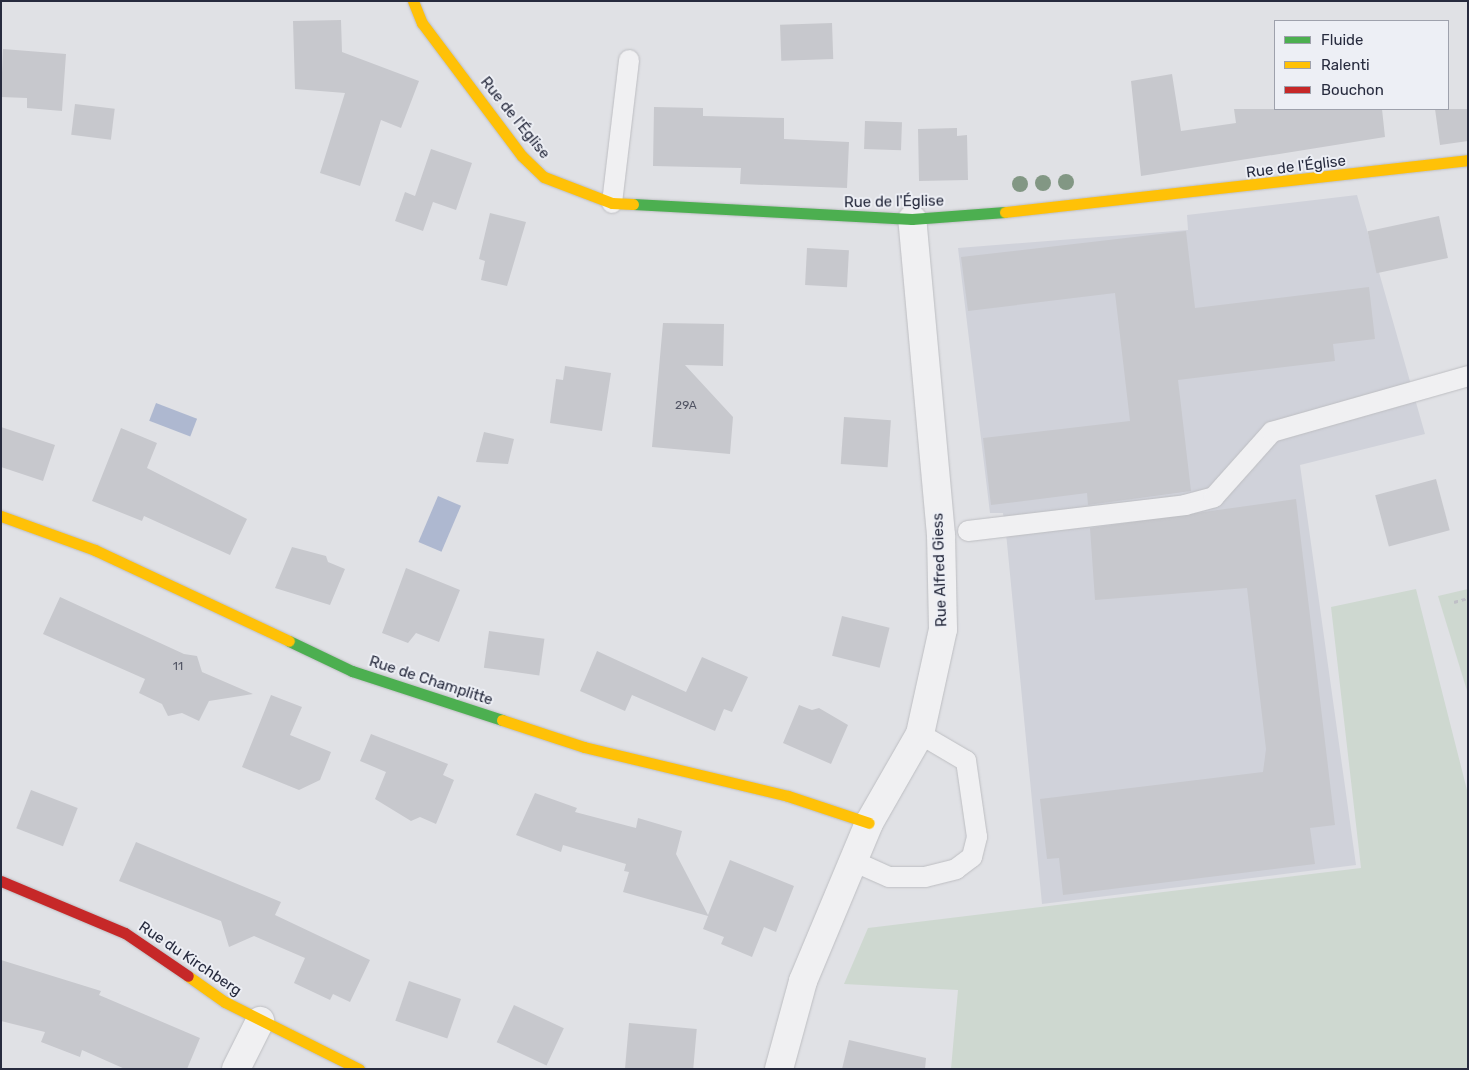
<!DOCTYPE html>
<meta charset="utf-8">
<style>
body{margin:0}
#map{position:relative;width:1469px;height:1070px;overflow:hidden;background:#e0e1e5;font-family:Rubik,sans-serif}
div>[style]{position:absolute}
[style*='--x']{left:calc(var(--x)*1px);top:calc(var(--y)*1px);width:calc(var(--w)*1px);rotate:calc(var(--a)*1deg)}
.built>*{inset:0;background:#d0d2da}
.green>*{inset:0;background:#ced8d0}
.water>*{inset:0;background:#aeb8d0;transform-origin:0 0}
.building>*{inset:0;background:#c7c8cd;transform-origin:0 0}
.path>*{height:3px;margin-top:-1.5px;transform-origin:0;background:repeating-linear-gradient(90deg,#bfc0c6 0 4px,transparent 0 8px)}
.roads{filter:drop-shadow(0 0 1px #bdbec2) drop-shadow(0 0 1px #bdbec2)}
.lane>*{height:20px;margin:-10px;padding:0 10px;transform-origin:10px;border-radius:10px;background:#f0f0f2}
.street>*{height:28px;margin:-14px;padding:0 14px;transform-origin:14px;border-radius:14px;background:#f0f0f2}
.fast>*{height:11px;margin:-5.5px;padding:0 5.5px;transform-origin:5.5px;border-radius:5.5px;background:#4caf50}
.slow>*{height:11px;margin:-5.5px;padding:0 5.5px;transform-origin:5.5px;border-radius:5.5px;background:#ffc107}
.jam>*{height:11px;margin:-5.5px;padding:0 5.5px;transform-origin:5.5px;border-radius:5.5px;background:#c62828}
.trees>*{width:16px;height:16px;margin:-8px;border-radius:50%;background:#829784}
span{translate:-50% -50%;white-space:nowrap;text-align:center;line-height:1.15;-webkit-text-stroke:4px #edeff5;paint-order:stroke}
.number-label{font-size:12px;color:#515463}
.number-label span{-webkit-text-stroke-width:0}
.street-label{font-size:15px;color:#272b3e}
.frame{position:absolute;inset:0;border:2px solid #272b3e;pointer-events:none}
.legend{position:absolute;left:1274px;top:20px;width:175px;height:90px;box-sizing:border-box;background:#edeff5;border:1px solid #9ea1ac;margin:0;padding:6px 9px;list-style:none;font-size:15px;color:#272b3e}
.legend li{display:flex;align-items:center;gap:10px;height:25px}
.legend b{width:25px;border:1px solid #9ea1ac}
</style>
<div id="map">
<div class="built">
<div style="clip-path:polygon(1357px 195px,1425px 434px,1300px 465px,1356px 865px,1042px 904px,1006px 533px,1003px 513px,990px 513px,958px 248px,1188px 230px,1187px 215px)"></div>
</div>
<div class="green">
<div style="clip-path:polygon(1416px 589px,1468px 794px,1468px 1069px,951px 1069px,958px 990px,844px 984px,868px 928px,1361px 868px,1331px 607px)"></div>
<div style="clip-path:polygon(1468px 589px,1468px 694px,1438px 596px)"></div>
</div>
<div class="water">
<div style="left:156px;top:403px;width:44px;height:19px;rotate:21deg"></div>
<div style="left:438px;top:496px;width:25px;height:50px;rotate:23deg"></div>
</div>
<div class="building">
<div style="clip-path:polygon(341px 20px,342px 52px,419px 81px,401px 128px,381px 120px,360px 186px,320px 173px,345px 93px,295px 89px,293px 21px)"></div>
<div style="left:832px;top:23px;width:36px;height:52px;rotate:88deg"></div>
<div style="clip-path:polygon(3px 49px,66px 54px,62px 111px,27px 108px,27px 98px,1px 97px)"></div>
<div style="clip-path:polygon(1172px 74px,1181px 131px,1236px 123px,1234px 109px,1382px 109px,1385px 137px,1141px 176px,1131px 81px)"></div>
<div style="left:75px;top:104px;width:40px;height:31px;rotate:7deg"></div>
<div style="clip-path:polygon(654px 107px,703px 108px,703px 116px,784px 118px,784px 139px,849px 142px,847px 188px,740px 184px,741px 168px,653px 166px)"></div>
<div style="clip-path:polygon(1435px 109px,1468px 109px,1468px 141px,1440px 145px)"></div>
<div style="left:865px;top:121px;width:37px;height:28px;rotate:2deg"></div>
<div style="clip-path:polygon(957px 128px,957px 136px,967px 135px,968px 180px,919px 181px,918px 129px)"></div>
<div style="clip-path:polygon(431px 149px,472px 163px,456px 210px,433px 202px,423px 231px,395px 221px,405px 192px,415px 196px)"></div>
<div style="clip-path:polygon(490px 213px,526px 222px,507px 286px,481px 280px,485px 261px,479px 259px)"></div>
<div style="left:1439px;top:216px;width:43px;height:73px;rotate:78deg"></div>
<div style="clip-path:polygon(1186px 231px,1195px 308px,1369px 287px,1375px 339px,1333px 344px,1335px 361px,1178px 380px,1191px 491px,1088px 505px,1087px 493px,991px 505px,983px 438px,1130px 421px,1115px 293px,968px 311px,961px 257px)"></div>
<div style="left:807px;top:248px;width:42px;height:37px;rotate:3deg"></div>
<div style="clip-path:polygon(663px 323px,724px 324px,723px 366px,685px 365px,733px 417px,730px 454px,652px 447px)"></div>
<div style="clip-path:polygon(565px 366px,611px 373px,602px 431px,550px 423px,556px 379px,563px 380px)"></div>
<div style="left:844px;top:417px;width:47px;height:47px;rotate:4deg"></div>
<div style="clip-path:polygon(1px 427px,55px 445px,43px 481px,1px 467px)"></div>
<div style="clip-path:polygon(121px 428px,157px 443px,147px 468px,247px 519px,230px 555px,144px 516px,142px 521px,92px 501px)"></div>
<div style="clip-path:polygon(484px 432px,514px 439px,508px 464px,476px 462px)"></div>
<div style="left:1436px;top:479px;width:53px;height:63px;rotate:75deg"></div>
<div style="clip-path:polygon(1296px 499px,1335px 825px,1310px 828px,1315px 864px,1063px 895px,1059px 858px,1047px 859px,1040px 799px,1263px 772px,1266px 749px,1247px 588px,1095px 600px,1090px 528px)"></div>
<div style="clip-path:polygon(292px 547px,326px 556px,328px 562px,345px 569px,330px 605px,275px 588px)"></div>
<div style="clip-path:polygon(406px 568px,460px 590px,439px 642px,416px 633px,408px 643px,382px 633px)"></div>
<div style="clip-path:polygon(60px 597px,184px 654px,197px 656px,202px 672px,253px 694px,209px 701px,199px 721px,182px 713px,168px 716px,162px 704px,139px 693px,145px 679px,43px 634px)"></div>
<div style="left:842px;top:616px;width:49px;height:41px;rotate:14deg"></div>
<div style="left:489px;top:631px;width:56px;height:37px;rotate:8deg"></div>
<div style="clip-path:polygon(597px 651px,686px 692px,702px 657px,748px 677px,732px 712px,724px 709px,715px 731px,632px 695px,625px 711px,580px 691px)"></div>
<div style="clip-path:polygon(271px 695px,302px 707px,290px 735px,331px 752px,320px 780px,299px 790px,242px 767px)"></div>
<div style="clip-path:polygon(799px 705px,812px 710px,819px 708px,848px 725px,831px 764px,783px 743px)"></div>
<div style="clip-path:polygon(371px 734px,448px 764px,443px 775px,454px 780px,436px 824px,420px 817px,411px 821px,375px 799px,386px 772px,360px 761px)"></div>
<div style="left:31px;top:790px;width:50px;height:41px;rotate:21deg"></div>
<div style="clip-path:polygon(535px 793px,577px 808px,575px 812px,636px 828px,638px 818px,682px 831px,676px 854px,708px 915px,730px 860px,794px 886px,776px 932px,764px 927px,752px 957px,721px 944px,724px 937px,703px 929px,708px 916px,623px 892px,629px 872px,624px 871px,626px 864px,563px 845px,561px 852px,516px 835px)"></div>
<div style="clip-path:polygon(136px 842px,281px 902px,275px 915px,370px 960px,350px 1002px,333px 994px,330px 1000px,294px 983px,305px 958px,254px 936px,229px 947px,221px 921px,119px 881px)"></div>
<div style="clip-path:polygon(1px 960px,101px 991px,99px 995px,200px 1038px,187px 1069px,125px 1069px,82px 1050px,80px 1057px,41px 1042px,45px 1032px,1px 1021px)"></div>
<div style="left:409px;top:981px;width:55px;height:42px;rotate:19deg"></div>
<div style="left:514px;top:1005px;width:55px;height:41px;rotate:25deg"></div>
<div style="left:629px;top:1023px;width:68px;height:46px;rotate:5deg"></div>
<div style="clip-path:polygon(849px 1040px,926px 1058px,925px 1069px,842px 1069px)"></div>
</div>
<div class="path">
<div style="--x:1454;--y:602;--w:15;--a:-16"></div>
</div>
<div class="roads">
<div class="lane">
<div style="--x:612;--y:203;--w:144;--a:-83.2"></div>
<div style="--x:968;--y:531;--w:219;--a:-6.8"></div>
<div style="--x:1185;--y:505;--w:30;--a:-15"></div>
<div style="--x:1214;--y:497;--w:87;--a:-48.3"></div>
<div style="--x:1272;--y:432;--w:204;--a:-15.9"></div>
<div style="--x:853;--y:861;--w:39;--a:24"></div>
<div style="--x:889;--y:877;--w:36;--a:0"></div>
<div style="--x:925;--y:877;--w:32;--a:-14"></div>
<div style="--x:956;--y:869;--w:20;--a:-37"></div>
<div style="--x:972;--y:857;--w:21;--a:-76"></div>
<div style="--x:977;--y:837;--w:77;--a:-98.2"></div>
<div style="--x:966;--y:761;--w:53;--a:-149.6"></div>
</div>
<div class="street">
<div style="--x:236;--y:1069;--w:54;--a:-63.4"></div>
<div style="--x:779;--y:1069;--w:91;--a:-74.7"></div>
<div style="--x:803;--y:981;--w:171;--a:-67.3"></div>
<div style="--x:869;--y:823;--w:103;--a:-60.2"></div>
<div style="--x:920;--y:734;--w:107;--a:-77.6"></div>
<div style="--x:943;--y:629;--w:94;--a:-91.2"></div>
<div style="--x:941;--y:535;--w:317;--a:-95.2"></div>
</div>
<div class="fast">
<div style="--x:633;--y:204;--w:279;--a:3.1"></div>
<div style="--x:912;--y:219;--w:93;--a:-4.3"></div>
<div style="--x:289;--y:641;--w:70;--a:25.5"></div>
<div style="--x:352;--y:671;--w:158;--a:18.1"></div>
</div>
<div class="slow">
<div style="--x:413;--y:1;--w:24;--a:68"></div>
<div style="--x:422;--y:23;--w:166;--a:53.1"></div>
<div style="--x:522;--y:156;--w:30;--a:44"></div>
<div style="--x:544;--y:177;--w:73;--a:20.9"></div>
<div style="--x:612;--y:203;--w:21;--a:3"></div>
<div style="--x:1005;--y:212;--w:466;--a:-6.4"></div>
<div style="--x:1;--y:516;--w:100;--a:19.9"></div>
<div style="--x:95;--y:550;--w:214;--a:25.1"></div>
<div style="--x:502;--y:720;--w:86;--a:18.2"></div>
<div style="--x:584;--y:747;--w:210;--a:13.5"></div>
<div style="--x:788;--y:796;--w:85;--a:18.4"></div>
<div style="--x:188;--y:976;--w:45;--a:35.1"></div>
<div style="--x:225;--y:1002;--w:150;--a:26.6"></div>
</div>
<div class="jam">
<div style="--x:1;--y:881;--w:134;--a:22.8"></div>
<div style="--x:125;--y:933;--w:76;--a:34.3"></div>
</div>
</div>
<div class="trees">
<div style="left:1066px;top:182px"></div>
<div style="left:1043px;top:183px"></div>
<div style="left:1020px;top:184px"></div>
</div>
<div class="number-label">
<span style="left:686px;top:406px">29A</span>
<span style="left:178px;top:667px">11</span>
</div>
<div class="street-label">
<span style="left:515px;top:118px;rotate:51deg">Rue de l'Église</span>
<span style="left:1296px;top:167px;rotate:-7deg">Rue de l'Église</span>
<span style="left:894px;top:202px;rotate:-1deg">Rue de l'Église</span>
<span style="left:940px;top:570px;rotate:-92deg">Rue Alfred Giess</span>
<span style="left:431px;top:681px;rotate:18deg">Rue de Champlitte</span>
<span style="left:190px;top:959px;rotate:34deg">Rue du Kirchberg</span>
</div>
<div class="frame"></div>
<ul class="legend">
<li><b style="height:6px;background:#4caf50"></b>Fluide</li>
<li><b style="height:6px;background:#ffc107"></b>Ralenti</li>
<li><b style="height:6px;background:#c62828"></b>Bouchon</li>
</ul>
</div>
